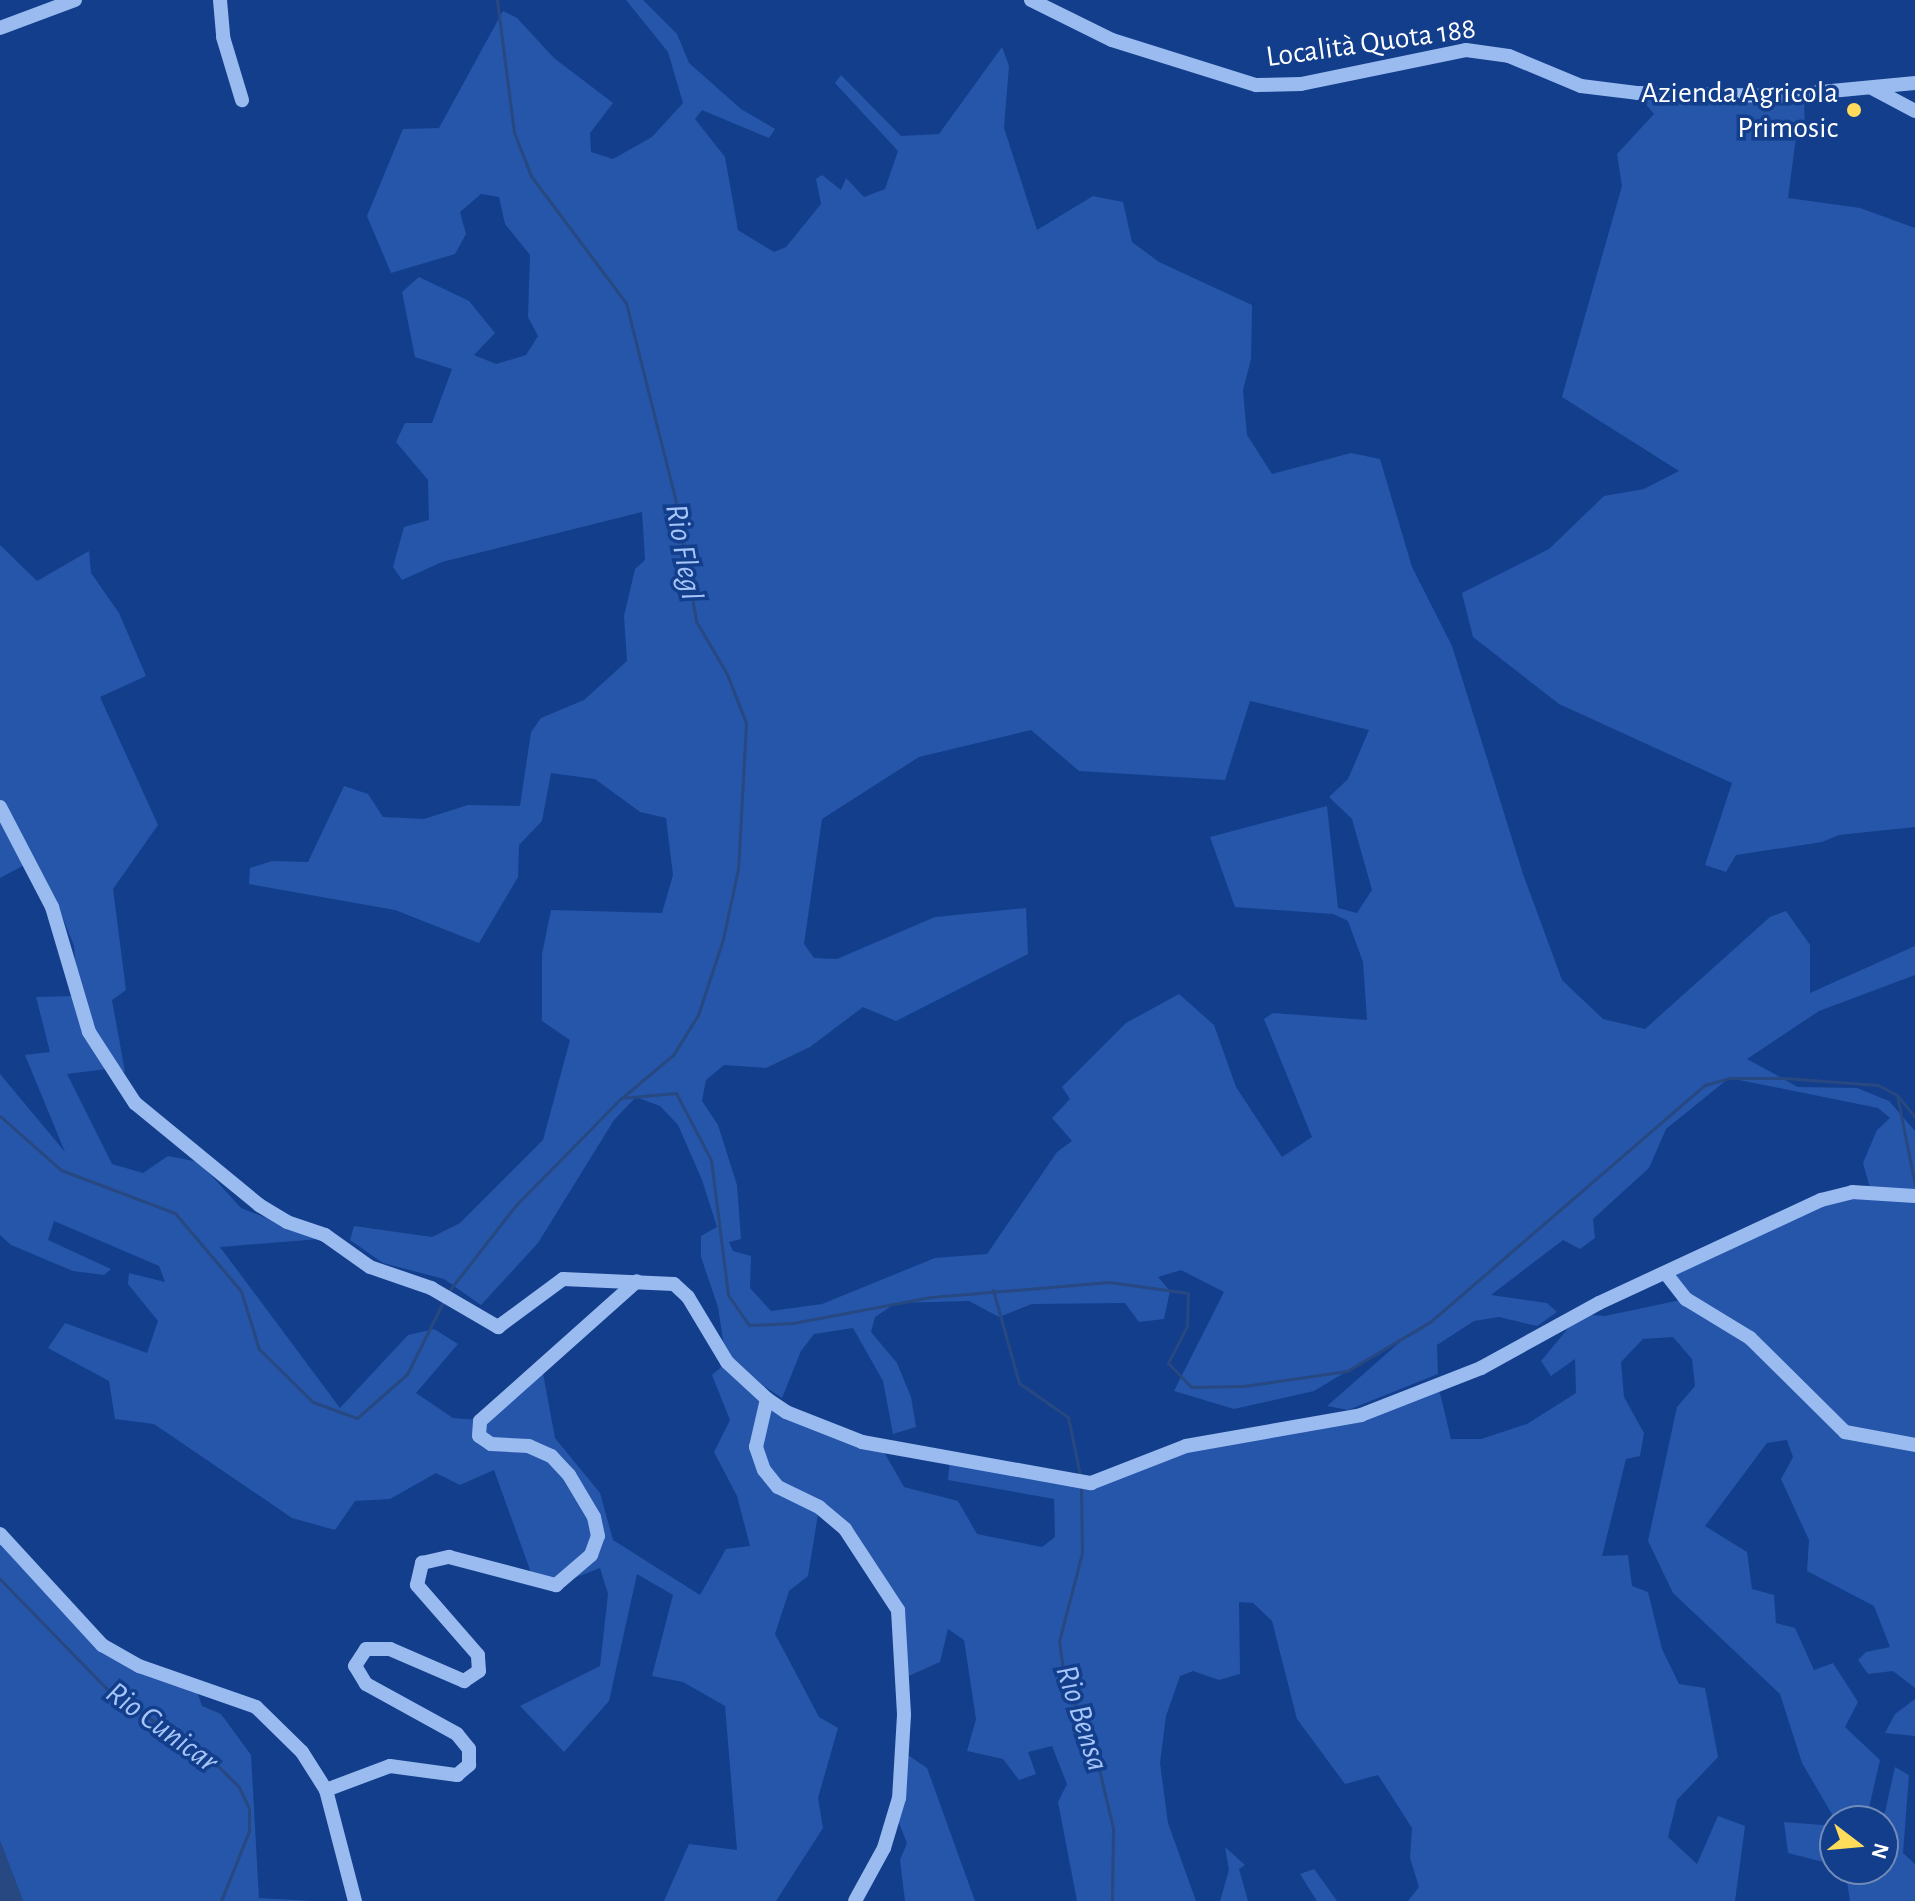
<!DOCTYPE html>
<meta charset="utf-8">
<style>
body{margin:0}
#map{position:relative;width:1915px;height:1901px;overflow:hidden;background:#133e8b;font-family:"Alegreya Sans",sans-serif}
div>[style]{position:absolute}
[style*='--x']{left:calc(var(--x)*1px);top:calc(var(--y)*1px);width:calc(var(--w)*1px);rotate:calc(var(--a)*1deg)}
.green>*{inset:0;background:#2556aa}
.water>*{inset:0;background:#284881}
.stream>*{height:3px;margin:-1.5px;padding:0 1.5px;transform-origin:1.5px;border-radius:1.5px;background:#284881}
.minor>*{height:14px;margin:-7px;padding:0 7px;transform-origin:7px;border-radius:7px;background:#9abbf0}
.dots>*{width:22px;height:22px;translate:-50% -50%;box-sizing:border-box;border:4px solid #133e8b;border-radius:50%}
span{translate:-50% -50%;white-space:nowrap;text-align:center;line-height:1.15;-webkit-text-stroke:7px #133e8b;paint-order:stroke}
.street-label{font-size:30px;color:#fff}
.poi-label{font-size:30px;color:#fff}
.right{translate:-100% -50%;text-align:right}
.water-label{font-size:32px;color:#a6c5f8;font-style:italic}
.north{position:absolute;left:1819px;top:1805px;width:80px;height:80px;box-sizing:border-box;background:#133e8b;border:2px solid #718bb9;border-radius:50%;rotate:106deg;font-size:22px;font-weight:700;line-height:32px;text-align:center;color:#fff}
.north::after{content:'';display:block;margin:auto;width:28px;height:36px;background:#ffdc5a;clip-path:polygon(50% 0,100% 100%,50% 72%,0 100%)}
</style>
<div id="map">
<div class="green">
<div style="clip-path:polygon(evenodd,626px 0,643px 0,677px 34px,689px 63px,741px 109px,775px 129px,769px 138px,702px 110px,695px 119px,725px 157px,738px 230px,774px 252px,786px 247px,821px 204px,816px 179px,822px 175px,841px 190px,846px 178px,864px 197px,885px 189px,898px 151px,835px 83px,841px 75px,901px 136px,939px 134px,1002px 47px,1009px 66px,1004px 128px,1037px 230px,1093px 196px,1123px 202px,1132px 242px,1159px 262px,1252px 305px,1251px 359px,1243px 390px,1247px 435px,1272px 474px,1351px 453px,1380px 459px,1412px 567px,1452px 646px,1523px 874px,1562px 980px,1603px 1019px,1645px 1029px,1770px 917px,1786px 911px,1810px 945px,1810px 993px,1915px 946px,1915px 975px,1819px 1011px,1747px 1059px,1798px 1087px,1857px 1088px,1889px 1101px,1915px 1131px,1915px 1193px,1870px 1188px,1863px 1163px,1877px 1130px,1890px 1118px,1878px 1108px,1729px 1078px,1666px 1129px,1649px 1168px,1593px 1219px,1595px 1238px,1580px 1249px,1563px 1240px,1491px 1295px,1547px 1303px,1557px 1312px,1537px 1326px,1499px 1317px,1474px 1321px,1437px 1345px,1438px 1374px,1348px 1410px,1327px 1406px,1409px 1334px,1314px 1391px,1234px 1409px,1174px 1391px,1224px 1292px,1181px 1270px,1158px 1277px,1170px 1291px,1164px 1319px,1139px 1322px,1125px 1303px,1032px 1304px,999px 1317px,969px 1301px,896px 1303px,875px 1317px,871px 1332px,897px 1363px,911px 1397px,916px 1427px,893px 1434px,883px 1381px,853px 1328px,814px 1334px,801px 1351px,782px 1398px,744px 1373px,724px 1347px,718px 1307px,701px 1257px,701px 1236px,717px 1227px,702px 1180px,678px 1125px,660px 1106px,636px 1097px,614px 1120px,538px 1243px,481px 1305px,444px 1279px,383px 1263px,350px 1240px,354px 1226px,432px 1237px,460px 1223px,543px 1140px,570px 1040px,542px 1021px,542px 954px,551px 910px,662px 913px,673px 875px,666px 818px,640px 812px,595px 779px,551px 773px,542px 821px,519px 845px,518px 877px,479px 943px,395px 910px,249px 884px,250px 868px,272px 861px,308px 862px,344px 786px,368px 794px,383px 817px,424px 819px,468px 805px,520px 806px,531px 732px,541px 718px,584px 700px,627px 661px,624px 616px,635px 569px,645px 560px,642px 512px,442px 562px,402px 580px,393px 567px,404px 527px,429px 520px,428px 480px,396px 442px,405px 423px,432px 423px,452px 369px,415px 357px,402px 292px,419px 277px,469px 301px,495px 333px,474px 355px,496px 364px,526px 355px,538px 336px,528px 317px,530px 255px,505px 224px,499px 197px,481px 194px,460px 212px,466px 234px,455px 254px,391px 273px,367px 216px,403px 129px,439px 128px,503px 11px,517px 18px,554px 58px,613px 103px,590px 133px,591px 152px,613px 159px,652px 137px,683px 103px,668px 52px,626px 0,1250px 701px,1369px 730px,1348px 779px,1329px 797px,1352px 819px,1372px 890px,1357px 913px,1338px 908px,1327px 806px,1210px 837px,1235px 907px,1333px 914px,1348px 921px,1363px 962px,1367px 1020px,1273px 1013px,1264px 1019px,1312px 1137px,1282px 1157px,1236px 1087px,1214px 1025px,1179px 994px,1126px 1023px,1062px 1087px,1070px 1099px,1052px 1118px,1072px 1141px,1057px 1152px,987px 1254px,935px 1258px,822px 1304px,771px 1311px,750px 1288px,751px 1256px,733px 1251px,729px 1242px,741px 1239px,737px 1185px,718px 1125px,702px 1101px,706px 1080px,724px 1065px,766px 1068px,810px 1047px,863px 1007px,896px 1021px,1028px 954px,1026px 908px,935px 917px,837px 959px,814px 958px,804px 944px,822px 819px,919px 757px,1031px 730px,1079px 771px,1225px 780px,1250px 701px)"></div>
<div style="clip-path:polygon(1637px 93px,1804px 94px,1805px 134px,1796px 137px,1788px 198px,1860px 208px,1915px 228px,1915px 827px,1839px 835px,1822px 842px,1736px 855px,1726px 872px,1705px 865px,1732px 783px,1559px 704px,1473px 637px,1462px 593px,1549px 549px,1604px 496px,1644px 489px,1679px 471px,1562px 397px,1622px 186px,1617px 154px,1654px 114px)"></div>
<div style="clip-path:polygon(0 545px,37px 581px,89px 551px,91px 573px,119px 613px,146px 676px,100px 697px,158px 825px,113px 889px,126px 990px,112px 1000px,125px 1072px,114px 1068px,67px 1074px,112px 1164px,143px 1173px,168px 1156px,199px 1162px,241px 1208px,320px 1239px,220px 1247px,340px 1408px,408px 1335px,434px 1329px,458px 1344px,416px 1393px,453px 1418px,480px 1420px,542px 1368px,555px 1438px,600px 1493px,613px 1540px,700px 1595px,726px 1549px,750px 1546px,737px 1496px,714px 1452px,730px 1420px,712px 1375px,727px 1362px,767px 1399px,880px 1445px,904px 1487px,958px 1501px,977px 1534px,1042px 1547px,1055px 1537px,1054px 1499px,948px 1480px,950px 1458px,1073px 1481px,1186px 1446px,1361px 1415px,1438px 1385px,1451px 1439px,1481px 1439px,1527px 1424px,1576px 1393px,1575px 1359px,1551px 1376px,1541px 1361px,1580px 1314px,1605px 1316px,1685px 1299px,1667px 1275px,1852px 1192px,1915px 1199px,1915px 1688px,1893px 1671px,1868px 1674px,1858px 1660px,1866px 1652px,1890px 1647px,1874px 1606px,1807px 1571px,1809px 1540px,1781px 1479px,1793px 1457px,1787px 1440px,1767px 1443px,1705px 1526px,1747px 1552px,1752px 1589px,1774px 1595px,1776px 1623px,1795px 1628px,1814px 1670px,1833px 1663px,1858px 1702px,1845px 1727px,1880px 1760px,1866px 1821px,1836px 1821px,1802px 1763px,1780px 1694px,1673px 1593px,1648px 1541px,1677px 1407px,1695px 1386px,1692px 1359px,1673px 1337px,1643px 1339px,1621px 1362px,1624px 1397px,1644px 1433px,1640px 1456px,1626px 1459px,1602px 1556px,1628px 1555px,1632px 1586px,1648px 1592px,1662px 1649px,1679px 1684px,1705px 1688px,1718px 1757px,1677px 1800px,1668px 1837px,1697px 1864px,1718px 1816px,1745px 1826px,1735px 1901px,1408px 1901px,1419px 1887px,1410px 1858px,1412px 1828px,1378px 1775px,1345px 1784px,1297px 1719px,1272px 1621px,1253px 1603px,1239px 1602px,1240px 1674px,1219px 1680px,1193px 1671px,1180px 1676px,1166px 1716px,1160px 1763px,1168px 1823px,1196px 1901px,1077px 1901px,1058px 1802px,1067px 1784px,1052px 1746px,1028px 1752px,1036px 1774px,1019px 1780px,1003px 1759px,967px 1751px,976px 1719px,964px 1640px,948px 1629px,940px 1662px,902px 1679px,898px 1610px,845px 1529px,819px 1508px,808px 1576px,789px 1591px,775px 1634px,819px 1717px,838px 1728px,818px 1798px,823px 1828px,776px 1901px,664px 1901px,689px 1844px,737px 1850px,725px 1706px,683px 1682px,652px 1676px,673px 1595px,637px 1574px,609px 1701px,564px 1752px,520px 1706px,600px 1666px,608px 1594px,600px 1568px,556px 1585px,534px 1581px,494px 1470px,460px 1485px,436px 1473px,390px 1499px,355px 1501px,335px 1530px,292px 1518px,154px 1424px,115px 1419px,109px 1381px,48px 1348px,65px 1323px,147px 1353px,158px 1321px,128px 1284px,129px 1273px,165px 1282px,159px 1266px,54px 1221px,48px 1240px,111px 1269px,104px 1275px,73px 1271px,11px 1245px,0 1235px,0 1074px,65px 1152px,25px 1055px,50px 1052px,36px 997px,78px 996px,74px 946px,57px 903px,26px 864px,0 878px)"></div>
<div style="clip-path:polygon(0 1534px,102px 1645px,195px 1686px,202px 1706px,221px 1714px,251px 1755px,259px 1898px,312px 1901px,23px 1901px,0 1841px)"></div>
<div style="clip-path:polygon(1915px 1699px,1915px 1736px,1885px 1733px,1895px 1714px)"></div>
<div style="clip-path:polygon(902px 1751px,927px 1768px,975px 1901px,905px 1901px,900px 1860px,907px 1843px,895px 1813px)"></div>
<div style="clip-path:polygon(1895px 1767px,1909px 1775px,1903px 1853px,1915px 1864px,1915px 1901px,1850px 1901px,1845px 1869px,1883px 1869px,1883px 1821px)"></div>
<div style="clip-path:polygon(1784px 1822px,1835px 1826px,1835px 1865px,1788px 1853px)"></div>
<div style="clip-path:polygon(1225px 1847px,1245px 1865px,1239px 1869px,1248px 1901px,1220px 1901px,1229px 1870px)"></div>
<div style="clip-path:polygon(1314px 1869px,1335px 1898px,1337px 1901px,1317px 1901px,1300px 1874px)"></div>
</div>
<div class="water">
<div style="clip-path:polygon(0 1841px,23px 1901px,0 1901px)"></div>
</div>
<div class="stream">
<div style="--x:497;--y:0;--w:133;--a:82.7"></div>
<div style="--x:514;--y:132;--w:47;--a:68.9"></div>
<div style="--x:531;--y:176;--w:159;--a:53.2"></div>
<div style="--x:626;--y:303;--w:201;--a:75.9"></div>
<div style="--x:675;--y:498;--w:125;--a:80.3"></div>
<div style="--x:696;--y:621;--w:61;--a:59.7"></div>
<div style="--x:727;--y:674;--w:53;--a:68.8"></div>
<div style="--x:746;--y:723;--w:146;--a:93.1"></div>
<div style="--x:738;--y:869;--w:72;--a:102.1"></div>
<div style="--x:723;--y:939;--w:80;--a:108.2"></div>
<div style="--x:698;--y:1015;--w:47;--a:122"></div>
<div style="--x:673;--y:1055;--w:64;--a:140.1"></div>
<div style="--x:1897;--y:1095;--w:92;--a:78.7"></div>
<div style="--x:0;--y:1116;--w:81;--a:41.5"></div>
<div style="--x:61;--y:1170;--w:122;--a:20.7"></div>
<div style="--x:175;--y:1213;--w:102;--a:49.8"></div>
<div style="--x:241;--y:1291;--w:61;--a:72.8"></div>
<div style="--x:259;--y:1349;--w:76;--a:44.5"></div>
<div style="--x:313;--y:1402;--w:47;--a:20"></div>
<div style="--x:357;--y:1418;--w:67;--a:-41.3"></div>
<div style="--x:407;--y:1374;--w:80;--a:-63.4"></div>
<div style="--x:993;--y:1290;--w:97;--a:74.4"></div>
<div style="--x:1019;--y:1383;--w:60;--a:34.8"></div>
<div style="--x:1068;--y:1417;--w:59;--a:78.3"></div>
<div style="--x:448;--y:1292;--w:110;--a:-52"></div>
<div style="--x:516;--y:1205;--w:150;--a:-45.5"></div>
<div style="--x:621;--y:1098;--w:55;--a:-5.2"></div>
<div style="--x:676;--y:1093;--w:76;--a:62.4"></div>
<div style="--x:711;--y:1160;--w:136;--a:82.8"></div>
<div style="--x:728;--y:1295;--w:37;--a:55"></div>
<div style="--x:749;--y:1325;--w:44;--a:-2.6"></div>
<div style="--x:793;--y:1323;--w:140;--a:-10.7"></div>
<div style="--x:931;--y:1297;--w:179;--a:-4.8"></div>
<div style="--x:1109;--y:1282;--w:80;--a:7.9"></div>
<div style="--x:1188;--y:1293;--w:33;--a:92"></div>
<div style="--x:1187;--y:1326;--w:42;--a:117.2"></div>
<div style="--x:1168;--y:1363;--w:33;--a:46"></div>
<div style="--x:1191;--y:1387;--w:52;--a:-1.1"></div>
<div style="--x:1243;--y:1386;--w:105;--a:-8.2"></div>
<div style="--x:1347;--y:1371;--w:96;--a:-30.6"></div>
<div style="--x:1430;--y:1322;--w:363;--a:-40.8"></div>
<div style="--x:1705;--y:1085;--w:25;--a:-16"></div>
<div style="--x:1729;--y:1078;--w:55;--a:0"></div>
<div style="--x:1784;--y:1078;--w:94;--a:4.3"></div>
<div style="--x:1878;--y:1085;--w:21;--a:28"></div>
<div style="--x:1897;--y:1095;--w:28;--a:51"></div>
<div style="--x:1081;--y:1488;--w:65;--a:89.1"></div>
<div style="--x:1082;--y:1553;--w:91;--a:104.6"></div>
<div style="--x:1059;--y:1641;--w:30;--a:82"></div>
<div style="--x:1063;--y:1671;--w:104;--a:69.8"></div>
<div style="--x:1099;--y:1769;--w:61;--a:76.7"></div>
<div style="--x:1113;--y:1828;--w:73;--a:90.8"></div>
<div style="--x:0;--y:1579;--w:152;--a:45.8"></div>
<div style="--x:106;--y:1688;--w:135;--a:34.7"></div>
<div style="--x:217;--y:1765;--w:31;--a:45"></div>
<div style="--x:239;--y:1787;--w:23;--a:65"></div>
<div style="--x:249;--y:1808;--w:23;--a:90"></div>
<div style="--x:249;--y:1831;--w:75;--a:111.8"></div>
</div>
<div class="minor">
<div style="--x:220;--y:0;--w:37;--a:85"></div>
<div style="--x:223;--y:37;--w:66;--a:73.2"></div>
<div style="--x:1031;--y:0;--w:90;--a:26.3"></div>
<div style="--x:1112;--y:40;--w:151;--a:17.4"></div>
<div style="--x:1256;--y:85;--w:45;--a:-1.3"></div>
<div style="--x:1301;--y:84;--w:168;--a:-11.6"></div>
<div style="--x:1466;--y:50;--w:43;--a:7.9"></div>
<div style="--x:1509;--y:56;--w:78;--a:22.6"></div>
<div style="--x:1581;--y:86;--w:56;--a:7.1"></div>
<div style="--x:1637;--y:93;--w:142;--a:1.2"></div>
<div style="--x:1779;--y:96;--w:137;--a:-5.5"></div>
<div style="--x:0;--y:28;--w:80;--a:-20.5"></div>
<div style="--x:1872;--y:88;--w:49;--a:28.1"></div>
<div style="--x:0;--y:807;--w:113;--a:62.5"></div>
<div style="--x:52;--y:907;--w:130;--a:73.5"></div>
<div style="--x:89;--y:1032;--w:85;--a:57.1"></div>
<div style="--x:135;--y:1103;--w:161;--a:39.4"></div>
<div style="--x:259;--y:1205;--w:33;--a:31"></div>
<div style="--x:287;--y:1222;--w:40;--a:18.9"></div>
<div style="--x:325;--y:1235;--w:55;--a:35.4"></div>
<div style="--x:370;--y:1267;--w:65;--a:19"></div>
<div style="--x:431;--y:1288;--w:78;--a:30.2"></div>
<div style="--x:498;--y:1327;--w:81;--a:-36.4"></div>
<div style="--x:563;--y:1279;--w:111;--a:2.6"></div>
<div style="--x:674;--y:1284;--w:19;--a:43"></div>
<div style="--x:688;--y:1297;--w:76;--a:59"></div>
<div style="--x:727;--y:1362;--w:54;--a:42.8"></div>
<div style="--x:767;--y:1399;--w:23;--a:34"></div>
<div style="--x:786;--y:1412;--w:82;--a:21.5"></div>
<div style="--x:862;--y:1442;--w:233;--a:10.2"></div>
<div style="--x:1091;--y:1483;--w:102;--a:-21.3"></div>
<div style="--x:1186;--y:1446;--w:178;--a:-10"></div>
<div style="--x:1361;--y:1415;--w:129;--a:-21.4"></div>
<div style="--x:1481;--y:1368;--w:135;--a:-28.8"></div>
<div style="--x:1599;--y:1303;--w:245;--a:-24.9"></div>
<div style="--x:1821;--y:1200;--w:32;--a:-14"></div>
<div style="--x:1852;--y:1192;--w:63;--a:3.6"></div>
<div style="--x:1667;--y:1275;--w:31;--a:52"></div>
<div style="--x:1686;--y:1299;--w:75;--a:31.4"></div>
<div style="--x:1750;--y:1338;--w:134;--a:44.7"></div>
<div style="--x:1845;--y:1432;--w:71;--a:10.5"></div>
<div style="--x:767;--y:1399;--w:49;--a:102.9"></div>
<div style="--x:756;--y:1447;--w:24;--a:71"></div>
<div style="--x:764;--y:1470;--w:22;--a:51"></div>
<div style="--x:778;--y:1487;--w:46;--a:26"></div>
<div style="--x:819;--y:1507;--w:34;--a:40"></div>
<div style="--x:845;--y:1529;--w:97;--a:56.8"></div>
<div style="--x:898;--y:1610;--w:105;--a:86.7"></div>
<div style="--x:904;--y:1715;--w:83;--a:93.4"></div>
<div style="--x:899;--y:1798;--w:52;--a:106.7"></div>
<div style="--x:884;--y:1848;--w:60;--a:118.7"></div>
<div style="--x:0;--y:1534;--w:151;--a:47.4"></div>
<div style="--x:102;--y:1645;--w:43;--a:29.6"></div>
<div style="--x:139;--y:1666;--w:124;--a:19.3"></div>
<div style="--x:256;--y:1707;--w:64;--a:44.4"></div>
<div style="--x:302;--y:1752;--w:45;--a:57.7"></div>
<div style="--x:326;--y:1790;--w:115;--a:75.4"></div>
<div style="--x:326;--y:1790;--w:68;--a:-20.6"></div>
<div style="--x:390;--y:1766;--w:68;--a:7.7"></div>
<div style="--x:457;--y:1775;--w:16;--a:-40"></div>
<div style="--x:469;--y:1765;--w:16;--a:-90"></div>
<div style="--x:469;--y:1749;--w:19;--a:-129"></div>
<div style="--x:457;--y:1734;--w:104;--a:-151.2"></div>
<div style="--x:366;--y:1684;--w:21;--a:-121"></div>
<div style="--x:355;--y:1666;--w:20;--a:-57"></div>
<div style="--x:366;--y:1649;--w:24;--a:0"></div>
<div style="--x:390;--y:1649;--w:81;--a:23.4"></div>
<div style="--x:464;--y:1681;--w:18;--a:-34"></div>
<div style="--x:479;--y:1671;--w:16;--a:-94"></div>
<div style="--x:478;--y:1655;--w:93;--a:-131.1"></div>
<div style="--x:417;--y:1585;--w:23;--a:-77"></div>
<div style="--x:422;--y:1563;--w:28;--a:-13"></div>
<div style="--x:449;--y:1557;--w:111;--a:14.7"></div>
<div style="--x:556;--y:1585;--w:46;--a:-40.6"></div>
<div style="--x:591;--y:1555;--w:20;--a:-70"></div>
<div style="--x:598;--y:1536;--w:19;--a:-102"></div>
<div style="--x:594;--y:1517;--w:49;--a:-120.8"></div>
<div style="--x:569;--y:1475;--w:26;--a:-133"></div>
<div style="--x:551;--y:1456;--w:24;--a:-156"></div>
<div style="--x:529;--y:1446;--w:38;--a:-177"></div>
<div style="--x:491;--y:1444;--w:14;--a:-146"></div>
<div style="--x:479;--y:1436;--w:15;--a:-86"></div>
<div style="--x:480;--y:1421;--w:210;--a:-41.7"></div>
</div>
<div class="dots">
<div style="left:1854px;top:110px;background:#ffdc5a"></div>
</div>
<div class="street-label">
<span style="left:1371px;top:43px;rotate:-8deg">Località Quota 188</span>
</div>
<div class="poi-label">
<span class="right" style="left:1838px;top:110px">Azienda Agricola<br>Primosic</span>
</div>
<div class="water-label">
<span style="left:684px;top:552px;rotate:80deg">Rio Flegl</span>
<span style="left:1082px;top:1718px;rotate:72deg">Rio Bensa</span>
<span style="left:162px;top:1727px;rotate:36deg">Rio Cunicar</span>
</div>
<div class="north">N</div>
</div>
